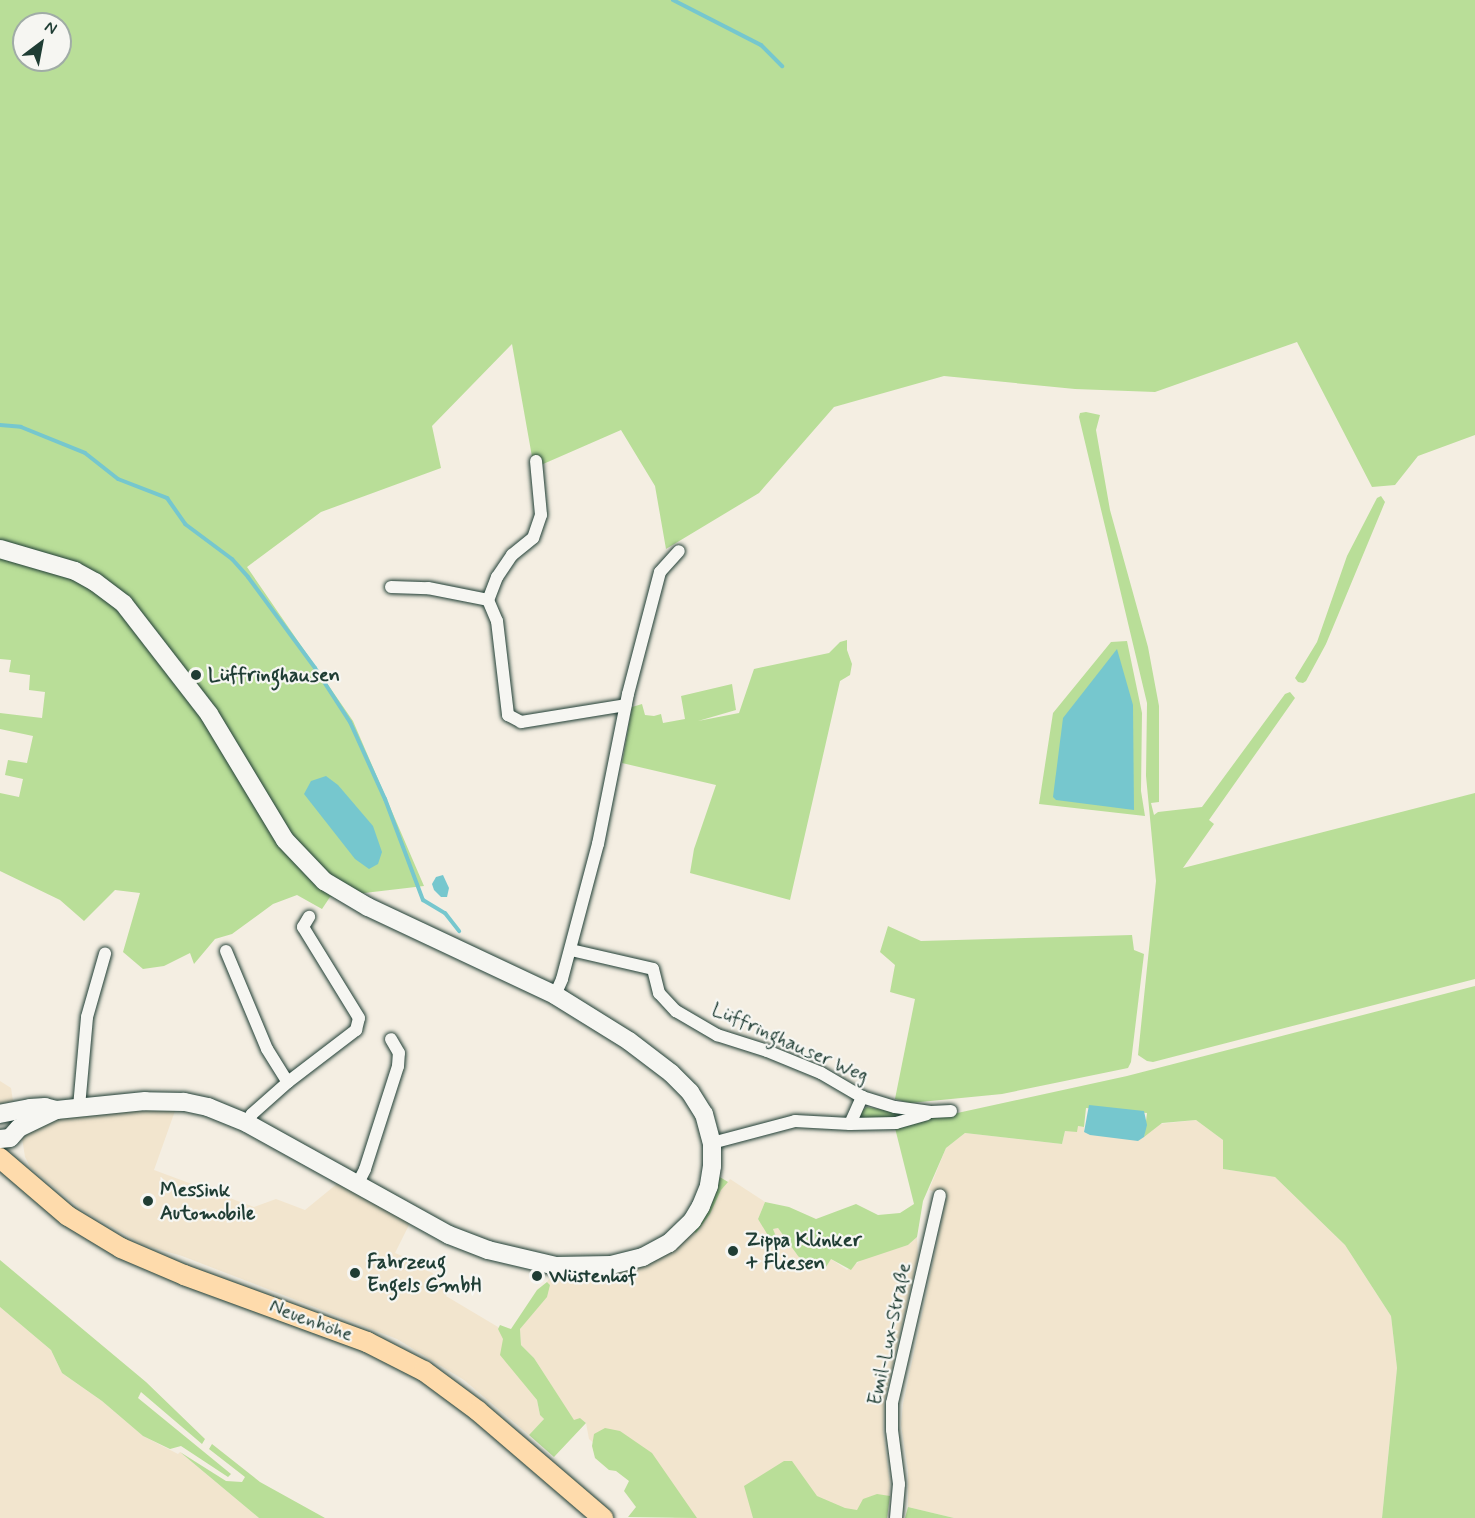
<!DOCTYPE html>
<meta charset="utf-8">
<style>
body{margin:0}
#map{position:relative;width:1475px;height:1518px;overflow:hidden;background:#f4eee2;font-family:Mynerve,sans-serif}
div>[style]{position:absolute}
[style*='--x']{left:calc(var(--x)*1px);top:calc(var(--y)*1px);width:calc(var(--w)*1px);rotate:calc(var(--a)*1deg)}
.built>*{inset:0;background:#f2e5ce}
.green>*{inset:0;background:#b9de98}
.water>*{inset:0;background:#76c7ce}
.stream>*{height:4px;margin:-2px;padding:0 2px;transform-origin:2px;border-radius:2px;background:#76c7ce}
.roads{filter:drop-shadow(0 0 2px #1f3d34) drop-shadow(0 0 2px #1f3d34)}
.street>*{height:12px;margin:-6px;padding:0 6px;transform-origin:6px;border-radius:6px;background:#f6f6f2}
.secondary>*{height:18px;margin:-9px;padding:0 9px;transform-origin:9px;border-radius:9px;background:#f6f6f2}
.primary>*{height:20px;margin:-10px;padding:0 10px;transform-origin:10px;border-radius:10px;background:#fedbac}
.dots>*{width:16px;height:16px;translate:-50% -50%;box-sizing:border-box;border:3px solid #f6f6f2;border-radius:50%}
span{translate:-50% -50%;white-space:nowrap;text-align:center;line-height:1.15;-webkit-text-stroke:4.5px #f6f6f2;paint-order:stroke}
.poi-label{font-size:20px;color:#1f3d34;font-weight:700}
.left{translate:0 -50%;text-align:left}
.street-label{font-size:20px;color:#1f3d34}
.north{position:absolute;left:12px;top:12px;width:60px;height:60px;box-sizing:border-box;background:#f6f6f2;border:2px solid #a0aca6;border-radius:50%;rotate:32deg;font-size:16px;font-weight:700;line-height:24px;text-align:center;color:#1f3d34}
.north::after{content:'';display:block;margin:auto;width:21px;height:27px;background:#1f3d34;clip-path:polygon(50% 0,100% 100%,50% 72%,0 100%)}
</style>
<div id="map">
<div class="built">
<div style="clip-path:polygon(0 1081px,11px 1088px,13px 1101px,0 1104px)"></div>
<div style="clip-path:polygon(176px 1108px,154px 1170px,254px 1207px,276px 1199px,305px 1210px,338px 1183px,410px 1223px,395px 1253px,424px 1265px,422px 1269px,433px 1273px,432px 1277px,454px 1285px,446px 1296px,498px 1327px,524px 1384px,537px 1400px,540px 1415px,544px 1419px,529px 1435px,464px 1380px,397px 1339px,182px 1256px,144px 1245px,82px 1210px,31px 1168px,25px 1157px,22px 1138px,36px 1124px,73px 1115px)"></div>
<div style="clip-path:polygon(1196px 1120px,1223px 1140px,1223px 1169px,1275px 1177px,1345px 1245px,1391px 1316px,1397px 1368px,1382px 1518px,954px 1518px,908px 1507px,908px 1470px,901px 1425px,903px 1404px,947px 1196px,929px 1190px,946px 1148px,965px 1133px,1062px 1144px,1065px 1131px,1077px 1126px,1084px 1127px,1084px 1132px)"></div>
<div style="clip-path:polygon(718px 1176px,728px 1182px,730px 1179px,765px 1202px,758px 1219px,778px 1244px,773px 1229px,778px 1228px,798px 1256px,831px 1259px,847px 1270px,863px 1259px,908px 1245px,917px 1237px,918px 1255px,884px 1402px,883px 1430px,890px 1484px,887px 1518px,674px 1518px,649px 1490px,589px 1439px,586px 1423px,580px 1418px,574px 1421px,534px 1358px,521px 1345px,520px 1329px,550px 1285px,547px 1282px,554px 1272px,603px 1275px,645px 1264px)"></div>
<div style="clip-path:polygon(0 1307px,51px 1350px,62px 1373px,102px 1401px,143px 1436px,178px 1454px,180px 1452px,259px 1518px,0 1518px)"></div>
</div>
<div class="green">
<div style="clip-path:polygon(evenodd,0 0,1475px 0,1475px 435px,1418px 456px,1395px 485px,1372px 487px,1297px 342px,1155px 392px,1075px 389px,944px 376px,834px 407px,759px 493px,666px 549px,655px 486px,621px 430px,534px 468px,512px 344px,432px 426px,441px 468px,321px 512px,247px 567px,353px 721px,424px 886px,330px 897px,322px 909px,297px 895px,273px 904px,232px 934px,215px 939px,194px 964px,190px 953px,164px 966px,143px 969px,123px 952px,140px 893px,115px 890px,84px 921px,60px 900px,0 871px,0 793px,19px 797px,23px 779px,5px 775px,8px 760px,27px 763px,33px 736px,0 729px,0 713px,42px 718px,45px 692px,29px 690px,30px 675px,9px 672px,11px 660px,0 659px,0 0,24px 24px,60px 24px,60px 60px,24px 60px,24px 24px)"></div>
<div style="clip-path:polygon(1086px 412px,1100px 415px,1096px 430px,1110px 510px,1148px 647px,1159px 706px,1159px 802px,1151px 803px,1154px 815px,1158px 812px,1202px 807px,1285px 694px,1290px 692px,1295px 698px,1209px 820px,1214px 824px,1183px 868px,1475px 793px,1475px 979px,1153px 1062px,1147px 1061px,1138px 1055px,1156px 881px,1146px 776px,1147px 703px,1079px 417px,1080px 413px)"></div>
<div style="clip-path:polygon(1381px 496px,1385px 502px,1326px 644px,1306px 681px,1303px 683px,1298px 682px,1295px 678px,1317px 642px,1347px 556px,1377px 498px)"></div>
<div style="clip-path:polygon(847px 640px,847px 650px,852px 664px,850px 675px,840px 681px,790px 900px,690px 873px,694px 849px,716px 785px,622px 763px,632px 707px,642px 704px,645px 715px,654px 716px,661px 714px,663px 723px,685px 719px,681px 696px,732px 684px,736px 710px,698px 721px,739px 713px,754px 669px,829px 653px,840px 642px)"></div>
<div style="clip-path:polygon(1127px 641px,1142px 713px,1141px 791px,1145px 816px,1039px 804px,1053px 713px,1111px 642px)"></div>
<div style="clip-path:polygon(888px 926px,921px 941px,1132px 935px,1134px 950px,1144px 954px,1131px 1062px,1128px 1068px,1002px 1094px,910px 1103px,895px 1099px,915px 999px,890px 992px,895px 965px,880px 952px)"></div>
<div style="clip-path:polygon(1475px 986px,1475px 1518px,1382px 1518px,1397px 1368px,1391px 1316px,1345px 1245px,1275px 1177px,1223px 1169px,1223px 1140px,1196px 1120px,1162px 1123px,1144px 1137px,1147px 1113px,1086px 1108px,1084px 1127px,1078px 1126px,1077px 1132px,1065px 1131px,1062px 1144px,965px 1133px,946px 1148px,923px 1201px,917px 1237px,908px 1245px,857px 1262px,851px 1270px,831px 1259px,826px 1267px,821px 1268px,808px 1265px,798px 1256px,778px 1228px,773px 1229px,779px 1244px,775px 1247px,758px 1219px,765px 1202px,789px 1207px,816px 1219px,856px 1204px,878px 1215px,900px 1213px,914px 1204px,895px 1128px,923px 1116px,939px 1117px,1127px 1076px)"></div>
<div style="clip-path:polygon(867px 1107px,900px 1113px,900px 1115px,893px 1118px,860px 1118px,861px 1111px)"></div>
<div style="clip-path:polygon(718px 1176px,728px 1182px,721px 1190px,710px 1214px,696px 1233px,693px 1230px)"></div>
<div style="clip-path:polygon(0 1260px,146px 1382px,205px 1439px,202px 1444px,141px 1392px,138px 1398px,231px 1474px,228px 1477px,181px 1446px,170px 1449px,143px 1436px,102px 1401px,62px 1373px,51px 1350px,0 1307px)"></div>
<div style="clip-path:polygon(547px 1282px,550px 1285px,547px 1297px,520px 1329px,521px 1345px,534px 1358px,574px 1420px,580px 1418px,586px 1423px,554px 1457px,529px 1435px,544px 1419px,540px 1415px,537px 1400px,500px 1355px,503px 1339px,498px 1329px,500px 1325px,511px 1329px,537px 1290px)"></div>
<div style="clip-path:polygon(605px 1428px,620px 1431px,652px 1453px,697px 1518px,628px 1517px,636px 1507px,624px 1491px,629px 1481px,616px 1471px,609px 1470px,595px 1458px,592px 1446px,594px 1434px)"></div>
<div style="clip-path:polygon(212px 1444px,260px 1482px,325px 1518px,259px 1518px,180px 1452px,226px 1481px,242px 1482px,245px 1477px,209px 1449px)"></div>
<div style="clip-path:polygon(784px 1461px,792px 1461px,817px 1496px,845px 1508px,857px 1510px,863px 1499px,877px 1494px,890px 1496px,887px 1518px,753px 1518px,744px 1486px)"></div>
<div style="clip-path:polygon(908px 1507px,954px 1518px,905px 1518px)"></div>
</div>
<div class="water">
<div style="clip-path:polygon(1117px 649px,1133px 705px,1134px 810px,1056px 800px,1053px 797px,1063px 718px)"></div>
<div style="clip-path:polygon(326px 776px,338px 785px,373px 826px,382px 852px,378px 864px,369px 869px,355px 859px,304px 794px,311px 781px)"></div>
<div style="clip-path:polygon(443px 875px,449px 888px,447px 897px,441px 897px,434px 890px,432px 884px,436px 877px)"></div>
<div style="clip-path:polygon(1089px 1105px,1144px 1111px,1147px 1125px,1144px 1137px,1138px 1141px,1090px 1135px,1084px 1132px)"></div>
</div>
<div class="stream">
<div style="--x:673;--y:0;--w:99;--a:27.1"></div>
<div style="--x:761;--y:45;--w:30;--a:45"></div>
<div style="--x:0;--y:425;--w:21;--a:5"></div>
<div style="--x:21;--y:427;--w:69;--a:22.1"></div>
<div style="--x:85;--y:453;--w:42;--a:38.2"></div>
<div style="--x:118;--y:479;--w:53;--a:21.2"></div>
<div style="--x:167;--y:498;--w:32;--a:55"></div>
<div style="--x:185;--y:524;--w:59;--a:36.7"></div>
<div style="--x:232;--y:559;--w:24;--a:48"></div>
<div style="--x:248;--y:577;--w:113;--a:53.6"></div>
<div style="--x:315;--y:668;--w:64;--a:57.1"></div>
<div style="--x:350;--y:722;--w:85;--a:65.6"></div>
<div style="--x:385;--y:799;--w:108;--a:69.4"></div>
<div style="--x:423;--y:900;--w:26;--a:31"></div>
<div style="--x:445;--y:913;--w:23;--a:52"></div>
</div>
<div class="roads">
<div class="street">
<div style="--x:536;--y:461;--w:54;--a:84.7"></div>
<div style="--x:541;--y:515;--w:24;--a:109"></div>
<div style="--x:533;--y:538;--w:27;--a:141"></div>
<div style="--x:512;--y:555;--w:27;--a:124"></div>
<div style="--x:497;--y:577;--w:25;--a:111"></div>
<div style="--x:488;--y:600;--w:23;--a:67"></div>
<div style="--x:497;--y:621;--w:95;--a:83.3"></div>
<div style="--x:508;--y:715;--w:15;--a:28"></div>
<div style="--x:521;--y:722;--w:106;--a:-9.2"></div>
<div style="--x:391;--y:587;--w:37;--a:2"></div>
<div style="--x:428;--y:588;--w:61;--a:11.3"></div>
<div style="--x:571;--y:950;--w:84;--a:13"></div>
<div style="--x:653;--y:969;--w:25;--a:76"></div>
<div style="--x:659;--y:993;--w:25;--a:47"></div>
<div style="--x:676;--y:1011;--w:48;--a:30.3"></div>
<div style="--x:717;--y:1035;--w:52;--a:17.7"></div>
<div style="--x:767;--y:1051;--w:58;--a:22.2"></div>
<div style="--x:821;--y:1073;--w:48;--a:30.3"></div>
<div style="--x:862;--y:1097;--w:34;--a:17"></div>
<div style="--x:895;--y:1107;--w:36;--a:8"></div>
<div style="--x:931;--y:1112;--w:20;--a:-3"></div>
<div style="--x:226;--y:951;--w:106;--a:67.3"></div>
<div style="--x:267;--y:1049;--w:39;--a:58"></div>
<div style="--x:555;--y:995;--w:17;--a:-66"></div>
<div style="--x:562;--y:979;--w:140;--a:-75.1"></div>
<div style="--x:598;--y:844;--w:153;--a:-78.7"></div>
<div style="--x:628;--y:694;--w:126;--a:-75.3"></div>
<div style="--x:660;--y:572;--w:28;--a:-48"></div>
<div style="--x:79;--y:1107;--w:90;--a:-84.9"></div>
<div style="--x:87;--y:1017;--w:66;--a:-74.1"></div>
<div style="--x:247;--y:1123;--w:10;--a:-61"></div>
<div style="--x:252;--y:1114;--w:48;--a:-41.6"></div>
<div style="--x:288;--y:1082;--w:86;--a:-37.4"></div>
<div style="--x:356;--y:1030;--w:12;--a:-76"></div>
<div style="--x:359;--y:1018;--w:107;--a:-121.6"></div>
<div style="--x:303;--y:927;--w:12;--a:-59"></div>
<div style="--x:850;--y:1124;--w:30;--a:-66"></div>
<div style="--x:712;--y:1143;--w:86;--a:-14.8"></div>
<div style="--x:795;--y:1121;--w:55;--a:3.1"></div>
<div style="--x:850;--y:1124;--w:46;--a:-1.2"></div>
<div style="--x:896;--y:1123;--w:32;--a:-16"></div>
<div style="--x:357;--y:1185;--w:18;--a:-63"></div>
<div style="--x:365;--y:1169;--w:108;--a:-72.2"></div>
<div style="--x:398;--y:1066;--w:13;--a:-86"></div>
<div style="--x:399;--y:1053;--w:16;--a:-120"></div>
<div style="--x:896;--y:1518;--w:34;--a:-85"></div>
<div style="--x:899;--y:1484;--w:54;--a:-97.4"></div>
<div style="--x:892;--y:1430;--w:27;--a:-90"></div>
<div style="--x:892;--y:1403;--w:213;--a:-77"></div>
</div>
<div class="secondary">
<div style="--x:0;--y:549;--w:78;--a:16.3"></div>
<div style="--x:75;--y:571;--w:23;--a:29"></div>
<div style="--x:95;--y:582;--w:36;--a:37"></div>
<div style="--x:124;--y:604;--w:139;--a:52.3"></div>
<div style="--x:209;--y:714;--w:147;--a:58.9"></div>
<div style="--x:285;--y:840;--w:57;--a:46.4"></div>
<div style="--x:324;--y:881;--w:51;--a:30.6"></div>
<div style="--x:368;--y:907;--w:207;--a:25.2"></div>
<div style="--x:555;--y:995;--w:87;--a:31.9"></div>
<div style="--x:629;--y:1041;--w:53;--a:37.3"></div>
<div style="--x:671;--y:1073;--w:27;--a:45"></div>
<div style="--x:690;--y:1092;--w:26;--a:58"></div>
<div style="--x:704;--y:1114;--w:30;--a:75"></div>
<div style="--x:712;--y:1143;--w:23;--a:90"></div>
<div style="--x:712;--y:1166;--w:20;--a:99"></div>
<div style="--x:709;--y:1186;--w:22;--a:112"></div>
<div style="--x:701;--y:1206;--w:17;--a:121"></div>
<div style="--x:692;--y:1221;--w:32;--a:136"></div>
<div style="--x:669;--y:1243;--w:30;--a:152"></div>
<div style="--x:643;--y:1257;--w:33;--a:166"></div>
<div style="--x:611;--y:1265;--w:55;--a:179"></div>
<div style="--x:556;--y:1266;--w:70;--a:-166.8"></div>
<div style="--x:488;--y:1250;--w:42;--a:-159"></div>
<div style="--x:449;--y:1235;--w:231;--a:-151"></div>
<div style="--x:247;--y:1123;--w:42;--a:-157.7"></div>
<div style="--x:208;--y:1107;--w:25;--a:-168"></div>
<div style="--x:184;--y:1102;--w:39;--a:-179"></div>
<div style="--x:145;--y:1101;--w:89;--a:174.2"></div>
<div style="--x:56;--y:1110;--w:11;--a:-165"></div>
<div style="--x:45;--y:1107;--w:15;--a:176"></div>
<div style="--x:30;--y:1108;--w:31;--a:169"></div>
<div style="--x:0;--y:1139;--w:10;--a:-6"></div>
<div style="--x:10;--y:1138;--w:13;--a:-48"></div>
<div style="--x:19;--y:1128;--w:41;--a:-25.9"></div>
</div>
<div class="primary">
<div style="--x:0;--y:1158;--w:89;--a:40.5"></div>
<div style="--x:68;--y:1216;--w:62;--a:31.1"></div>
<div style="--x:121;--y:1248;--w:69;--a:23.2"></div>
<div style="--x:184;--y:1275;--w:195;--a:20.1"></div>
<div style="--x:367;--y:1342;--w:64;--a:27"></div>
<div style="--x:424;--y:1371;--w:67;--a:36.5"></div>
<div style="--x:478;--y:1411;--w:165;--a:40.6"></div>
</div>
</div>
<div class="dots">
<div style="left:196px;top:675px;background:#1f3d34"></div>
<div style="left:148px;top:1201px;background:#1f3d34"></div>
<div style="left:733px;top:1251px;background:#1f3d34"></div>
<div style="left:355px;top:1273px;background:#1f3d34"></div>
<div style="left:537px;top:1276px;background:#1f3d34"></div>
</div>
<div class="poi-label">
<span class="left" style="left:208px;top:675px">Lüffringhausen</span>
<span class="left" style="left:160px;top:1202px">Messink<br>Automobile</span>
<span class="left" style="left:745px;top:1252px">Zippa Klinker<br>+ Fliesen</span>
<span class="left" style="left:367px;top:1274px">Fahrzeug<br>Engels GmbH</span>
<span class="left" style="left:549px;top:1276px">Wüstenhof</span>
</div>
<div class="street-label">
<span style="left:790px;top:1043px;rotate:24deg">Lüffringhauser Weg</span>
<span style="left:311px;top:1321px;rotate:20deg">Neuenhöhe</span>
<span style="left:890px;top:1334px;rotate:-78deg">Emil-Lux-Straße</span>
</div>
<div class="north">N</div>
</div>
